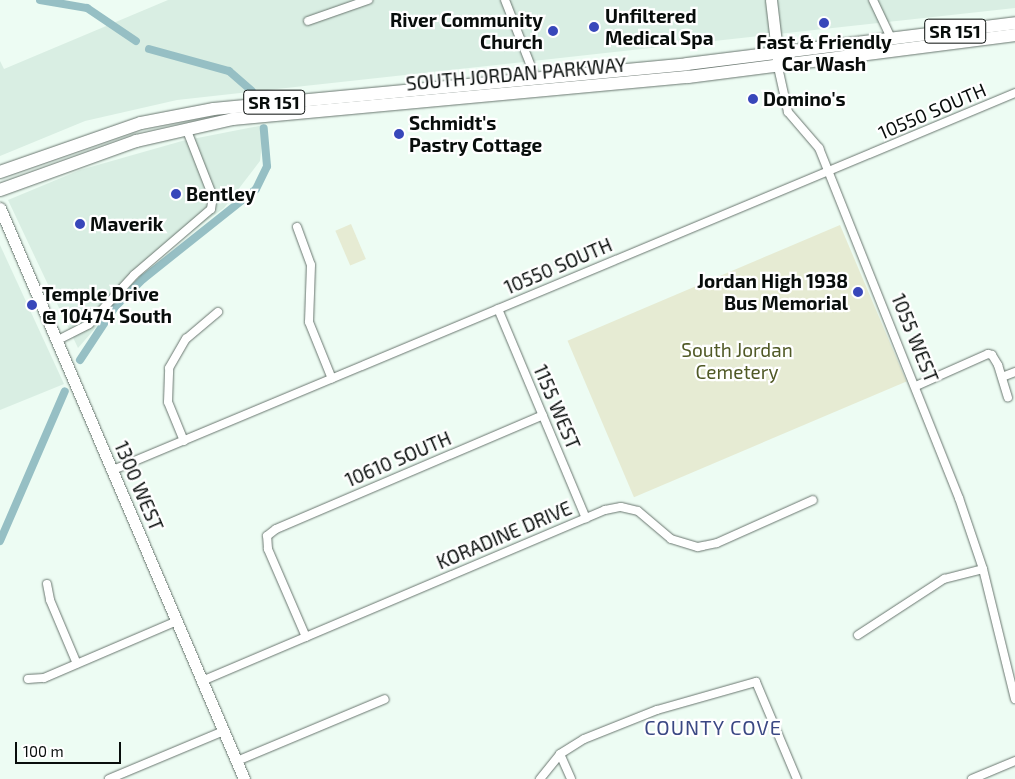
<!DOCTYPE html>
<style>
body{margin:0}
#map{position:relative;width:1015px;height:779px;overflow:hidden;background:#edfcf3;font-family:"Exo 2",sans-serif}
div>[style]{position:absolute}
[style*='--x']{left:calc(var(--x)*1px);top:calc(var(--y)*1px);width:calc(var(--w)*1px);rotate:calc(var(--a)*1deg)}
.built>*{inset:0;background:#d9eee3}
.green>*{inset:0;background:#e6ebd3;transform-origin:0 0}
.canal>*{height:8px;margin:-4px;padding:0 4px;transform-origin:4px;border-radius:4px;background:#96bfc4}
.roads{filter:drop-shadow(0 0 1px #69766f) drop-shadow(0 0 1px #69766f)}
.street>*{height:8px;margin:-4px;padding:0 4px;transform-origin:4px;border-radius:4px;background:#fff}
.secondary>*{height:11px;margin:-5.5px;padding:0 5.5px;transform-origin:5.5px;border-radius:5.5px;background:#fff}
.primary>*{height:12px;margin:-6px;padding:0 6px;transform-origin:6px;border-radius:6px;background:#fff}
.dots>*{width:14px;height:14px;translate:-50% -50%;box-sizing:border-box;border:2px solid #fff;border-radius:50%}
span{translate:-50% -50%;white-space:nowrap;text-align:center;line-height:1.15;-webkit-text-stroke:4.5px #fff;paint-order:stroke}
.shield-label span{padding:1px 4px;background:#fff;border:1px solid;border-radius:4px;-webkit-text-stroke-width:0}
.shield-label{font-size:18px;color:#080d0b;font-weight:700}
.poi-label{font-size:19px;color:#080d0b;font-weight:700}
.left{translate:0 -50%;text-align:left}
.right{translate:-100% -50%;text-align:right}
.street-label{font-size:19px;color:#080d0b}
.park-label{font-size:19px;color:#505926}
.neighbourhood-label{font-size:20px;color:#3a4883;letter-spacing:1px}
.scale{position:absolute;left:15px;top:742px;width:106px;height:22px;box-sizing:border-box;border:2px solid #080d0b;border-top:0;padding-left:6px;font-size:15px;line-height:18px;white-space:nowrap;color:#080d0b;-webkit-text-stroke:4px #fff;paint-order:stroke}
</style>
<div id="map">
<div class="built">
<div style="clip-path:polygon(168px 0,1015px 0,1015px 8px,177px 100px,85px 121px,0 156px,0 61px,4px 69px)"></div>
<div style="clip-path:polygon(264px 125px,260px 161px,224px 208px,159px 255px,78px 348px,8px 200px,80px 170px,182px 141px)"></div>
<div style="clip-path:polygon(0 245px,64px 384px,0 410px)"></div>
</div>
<div class="green">
<div style="left:351px;top:224px;width:38px;height:17px;rotate:67deg"></div>
<div style="left:840px;top:225px;width:170px;height:296px;rotate:67deg"></div>
</div>
<div class="canal">
<div style="--x:40;--y:0;--w:48;--a:9.7"></div>
<div style="--x:87;--y:8;--w:59;--a:34"></div>
<div style="--x:149;--y:49;--w:83;--a:15.4"></div>
<div style="--x:229;--y:71;--w:30;--a:41"></div>
<div style="--x:80;--y:360;--w:64;--a:-56.6"></div>
<div style="--x:115;--y:307;--w:40;--a:-45"></div>
<div style="--x:143;--y:279;--w:144;--a:-38.5"></div>
<div style="--x:256;--y:189;--w:25;--a:-64"></div>
<div style="--x:267;--y:166;--w:38;--a:-95"></div>
<div style="--x:0;--y:541;--w:163;--a:-66.6"></div>
</div>
<div class="roads">
<div class="street">
<div style="--x:505;--y:0;--w:85;--a:68.6"></div>
<div style="--x:873;--y:0;--w:44;--a:64.6"></div>
<div style="--x:308;--y:21;--w:64;--a:-19.3"></div>
<div style="--x:778;--y:67;--w:46;--a:77.5"></div>
<div style="--x:788;--y:112;--w:48;--a:49.3"></div>
<div style="--x:819;--y:148;--w:377;--a:68.2"></div>
<div style="--x:959;--y:498;--w:75;--a:71.3"></div>
<div style="--x:983;--y:569;--w:134;--a:76.2"></div>
<div style="--x:297;--y:227;--w:40;--a:69.8"></div>
<div style="--x:311;--y:265;--w:57;--a:92"></div>
<div style="--x:309;--y:322;--w:61;--a:68"></div>
<div style="--x:498;--y:309;--w:227;--a:67.2"></div>
<div style="--x:58;--y:340;--w:35;--a:-27"></div>
<div style="--x:89;--y:324;--w:67;--a:-47.4"></div>
<div style="--x:134;--y:275;--w:101;--a:-40.6"></div>
<div style="--x:211;--y:209;--w:12;--a:-81"></div>
<div style="--x:213;--y:197;--w:74;--a:-111.4"></div>
<div style="--x:1002;--y:377;--w:14;--a:-21"></div>
<div style="--x:916;--y:386;--w:79;--a:-24"></div>
<div style="--x:988;--y:354;--w:4;--a:14"></div>
<div style="--x:992;--y:355;--w:12;--a:59"></div>
<div style="--x:998;--y:365;--w:34;--a:73"></div>
<div style="--x:184;--y:441;--w:42;--a:-112.3"></div>
<div style="--x:168;--y:402;--w:34;--a:-88"></div>
<div style="--x:169;--y:368;--w:34;--a:-60"></div>
<div style="--x:186;--y:339;--w:42;--a:-40.2"></div>
<div style="--x:113;--y:470;--w:978;--a:-22.68"></div>
<div style="--x:47;--y:584;--w:16;--a:79"></div>
<div style="--x:50;--y:600;--w:69;--a:67.1"></div>
<div style="--x:858;--y:635;--w:103;--a:-33.1"></div>
<div style="--x:944;--y:579;--w:40;--a:-14.4"></div>
<div style="--x:306;--y:637;--w:96;--a:-113.4"></div>
<div style="--x:268;--y:549;--w:13;--a:-94"></div>
<div style="--x:267;--y:536;--w:11;--a:-38"></div>
<div style="--x:276;--y:529;--w:290;--a:-23.1"></div>
<div style="--x:28;--y:679;--w:16;--a:-4"></div>
<div style="--x:44;--y:678;--w:145;--a:-23.2"></div>
<div style="--x:202;--y:681;--w:438;--a:-23"></div>
<div style="--x:605;--y:510;--w:16;--a:-11"></div>
<div style="--x:621;--y:507;--w:17;--a:13"></div>
<div style="--x:638;--y:511;--w:43;--a:40.3"></div>
<div style="--x:671;--y:539;--w:28;--a:17"></div>
<div style="--x:698;--y:547;--w:19;--a:-12"></div>
<div style="--x:717;--y:543;--w:105;--a:-24.1"></div>
<div style="--x:560;--y:754;--w:27;--a:66"></div>
<div style="--x:237;--y:761;--w:160;--a:-22.7"></div>
<div style="--x:109;--y:779;--w:125;--a:-22.7"></div>
<div style="--x:540;--y:779;--w:32;--a:-51"></div>
<div style="--x:560;--y:754;--w:28;--a:-32"></div>
<div style="--x:584;--y:739;--w:79;--a:-21.7"></div>
<div style="--x:657;--y:710;--w:103;--a:-15.8"></div>
<div style="--x:756;--y:682;--w:105;--a:67.1"></div>
<div style="--x:972;--y:779;--w:47;--a:-22.7"></div>
</div>
<div class="secondary">
<div style="--x:771;--y:0;--w:60;--a:83.3"></div>
<div style="--x:0;--y:208;--w:621;--a:66.86"></div>
</div>
<div class="primary">
<div style="--x:0;--y:172;--w:149;--a:-19.2"></div>
<div style="--x:141;--y:123;--w:74;--a:-10.9"></div>
<div style="--x:214;--y:109;--w:475;--a:-5.4"></div>
<div style="--x:687;--y:64;--w:331;--a:-7.1"></div>
<div style="--x:0;--y:190;--w:145;--a:-19.8"></div>
<div style="--x:136;--y:141;--w:99;--a:-12.8"></div>
<div style="--x:233;--y:119;--w:457;--a:-5.3"></div>
<div style="--x:688;--y:77;--w:330;--a:-7.3"></div>
</div>
</div>
<div class="dots">
<div style="left:824px;top:23px;background:#3847ba"></div>
<div style="left:594px;top:27px;background:#3847ba"></div>
<div style="left:553px;top:31px;background:#3847ba"></div>
<div style="left:753px;top:99px;background:#3847ba"></div>
<div style="left:399px;top:134px;background:#3847ba"></div>
<div style="left:176px;top:194px;background:#3847ba"></div>
<div style="left:80px;top:224px;background:#3847ba"></div>
<div style="left:858px;top:292px;background:#3847ba"></div>
<div style="left:32px;top:305px;background:#3847ba"></div>
</div>
<div class="shield-label">
<span style="left:955px;top:31px">SR 151</span>
<span style="left:274px;top:102px">SR 151</span>
</div>
<div class="poi-label">
<span class="left" style="left:605px;top:27px">Unfiltered<br>Medical Spa</span>
<span class="right" style="left:543px;top:31px">River Community<br>Church</span>
<span style="left:824px;top:53px">Fast &amp; Friendly<br>Car Wash</span>
<span class="left" style="left:763px;top:99px">Domino's</span>
<span class="left" style="left:409px;top:134px">Schmidt's<br>Pastry Cottage</span>
<span class="left" style="left:186px;top:194px">Bentley</span>
<span class="left" style="left:90px;top:224px">Maverik</span>
<span class="right" style="left:848px;top:292px">Jordan High 1938<br>Bus Memorial</span>
<span class="left" style="left:42px;top:305px">Temple Drive<br>@ 10474 South</span>
</div>
<div class="street-label">
<span style="left:516px;top:74px;rotate:-5deg">SOUTH JORDAN PARKWAY</span>
<span style="left:932px;top:111px;rotate:-23deg">10550 SOUTH</span>
<span style="left:558px;top:266px;rotate:-23deg">10550 SOUTH</span>
<span style="left:915px;top:338px;rotate:68deg">1055 WEST</span>
<span style="left:557px;top:407px;rotate:67deg">1155 WEST</span>
<span style="left:398px;top:459px;rotate:-23deg">10610 SOUTH</span>
<span style="left:139px;top:486px;rotate:67deg">1300 WEST</span>
<span style="left:504px;top:535px;rotate:-23deg">KORADINE DRIVE</span>
</div>
<div class="park-label">
<span style="left:737px;top:361px">South Jordan<br>Cemetery</span>
</div>
<div class="neighbourhood-label">
<span style="left:713px;top:727px">COUNTY COVE</span>
</div>
<div class="scale">100 m</div>
</div>
